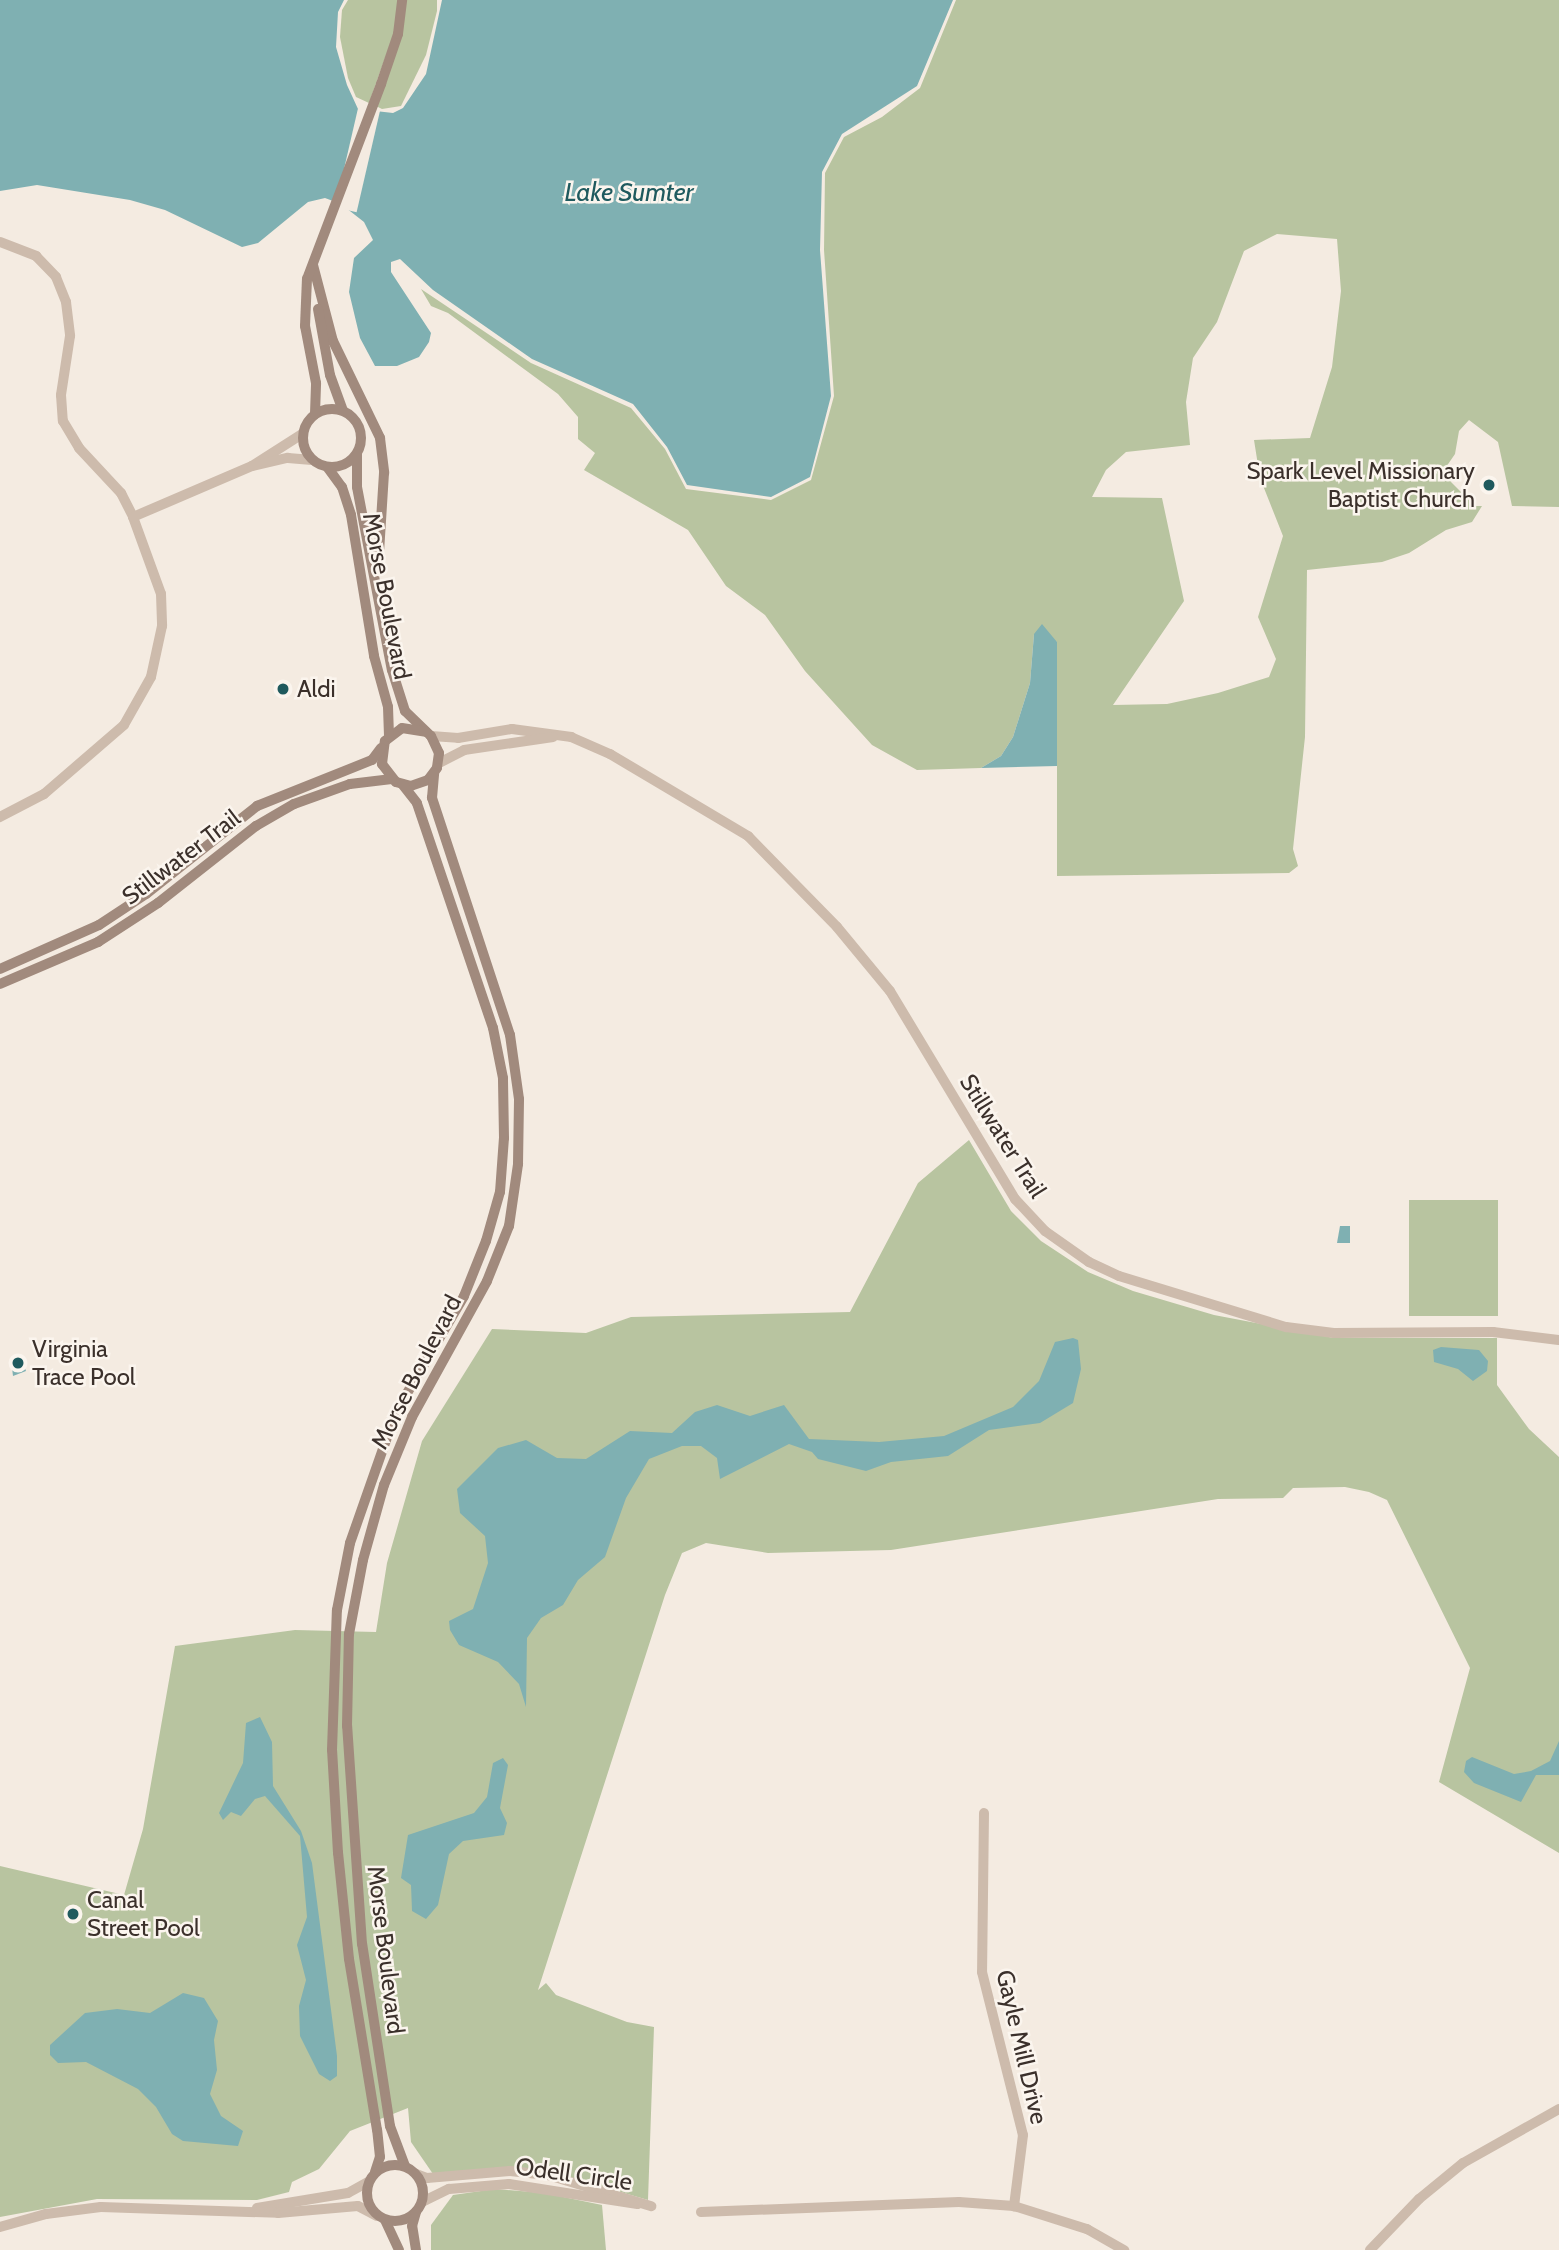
<!DOCTYPE html>
<style>
body{margin:0}
#map{position:relative;width:1559px;height:2250px;overflow:hidden;background:#f4ebe1;font-family:Cabin,sans-serif}
div>[style]{position:absolute}
[style*='--x']{left:calc(var(--x)*1px);top:calc(var(--y)*1px);width:calc(var(--w)*1px);rotate:calc(var(--a)*1deg)}
.green>*{inset:0;background:#b8c4a0;transform-origin:0 0}
.water>*{inset:0;background:#7fb0b2}
.pier>*{inset:0;background:#f4ebe1;transform-origin:0 0}
.tertiary>*{height:10px;margin:-5px;padding:0 5px;transform-origin:5px;border-radius:5px;background:#cdbbac}
.secondary>*{height:10px;margin:-5px;padding:0 5px;transform-origin:5px;border-radius:5px;background:#a18a7d}
.secondary>.ring{margin:-5px;padding:0;box-sizing:content-box;background:none;border:10px solid #a18a7d;border-radius:50%}
.dots>*{width:19px;height:19px;translate:-50% -50%;box-sizing:border-box;border:4px solid #fbf5ee;border-radius:50%}
span{translate:-50% -50%;white-space:nowrap;text-align:center;line-height:1.15;-webkit-text-stroke:5px #fbf5ee;paint-order:stroke}
.poi-label{font-size:24px;color:#3b302b}
.right{translate:-100% -50%;text-align:right}
.left{translate:0 -50%;text-align:left}
.street-label{font-size:24px;color:#3b302b}
.water-label{font-size:26px;color:#1f5a5e;font-style:italic}
</style>
<div id="map">
<div class="green">
<div style="clip-path:polygon(348px 0,398px 0,394px 33px,369px 103px,356px 97px,348px 78px,340px 37px,342px 10px)"></div>
<div style="clip-path:polygon(405px 0,437px 0,437px 11px,426px 55px,401px 106px,382px 109px,376px 106px)"></div>
<div style="clip-path:polygon(evenodd,956px 0,1559px 0,1559px 507px,1512px 506px,1498px 442px,1469px 420px,1459px 431px,1455px 454px,1442px 473px,1475px 506px,1482px 506px,1472px 522px,1446px 530px,1409px 553px,1382px 562px,1307px 570px,1305px 737px,1293px 849px,1298px 866px,1289px 873px,1057px 876px,1057px 642px,1034px 634px,1030px 683px,1013px 737px,1001px 756px,981px 768px,917px 770px,872px 745px,805px 671px,765px 615px,726px 586px,688px 530px,584px 470px,595px 453px,578px 439px,578px 417px,558px 394px,448px 313px,431px 306px,421px 289px,531px 363px,631px 408px,665px 449px,686px 489px,771px 500px,811px 480px,834px 396px,824px 250px,825px 173px,844px 137px,882px 117px,920px 88px,956px 0,1277px 234px,1337px 239px,1341px 291px,1332px 367px,1310px 438px,1254px 440px,1260px 478px,1283px 536px,1258px 617px,1276px 659px,1269px 677px,1218px 693px,1167px 704px,1113px 705px,1184px 601px,1162px 498px,1092px 497px,1106px 470px,1126px 452px,1190px 445px,1186px 402px,1193px 358px,1217px 322px,1244px 251px,1277px 234px)"></div>
<div style="clip-path:polygon(969px 1140px,1011px 1211px,1041px 1241px,1088px 1272px,1133px 1291px,1214px 1315px,1334px 1338px,1497px 1338px,1497px 1385px,1529px 1429px,1559px 1457px,1559px 1853px,1439px 1782px,1470px 1668px,1387px 1500px,1369px 1492px,1345px 1487px,1293px 1488px,1283px 1498px,1218px 1499px,891px 1550px,768px 1553px,706px 1543px,682px 1553px,665px 1595px,538px 1990px,546px 1983px,556px 1995px,627px 2022px,654px 2027px,648px 2200px,549px 2171px,510px 2167px,433px 2174px,411px 2142px,408px 2108px,350px 2131px,319px 2169px,292px 2182px,289px 2192px,257px 2200px,97px 2199px,0 2217px,0 1866px,124px 1895px,143px 1829px,175px 1646px,295px 1630px,376px 1632px,387px 1563px,422px 1441px,492px 1329px,586px 1333px,631px 1317px,850px 1312px,918px 1183px)"></div>
<div style="left:1409px;top:1200px;width:89px;height:116px"></div>
<div style="clip-path:polygon(495px 2189px,544px 2193px,602px 2205px,606px 2250px,431px 2250px,431px 2225px,453px 2195px)"></div>
</div>
<div class="water">
<div style="clip-path:polygon(0 0,344px 0,338px 12px,336px 47px,347px 85px,358px 109px,393px 113px,403px 108px,426px 74px,442px 0,953px 0,917px 86px,842px 134px,822px 172px,820px 250px,831px 396px,810px 477px,771px 497px,687px 485px,667px 447px,633px 404px,532px 359px,433px 290px,400px 259px,391px 262px,391px 272px,431px 333px,429px 342px,419px 357px,397px 366px,375px 366px,360px 338px,349px 292px,354px 258px,373px 240px,364px 222px,341px 204px,325px 198px,308px 202px,258px 243px,242px 247px,165px 210px,130px 200px,37px 185px,0 191px)"></div>
<div style="clip-path:polygon(1042px 624px,1057px 642px,1057px 766px,981px 768px,1001px 756px,1013px 737px,1030px 683px,1034px 634px)"></div>
<div style="clip-path:polygon(1340px 1226px,1350px 1226px,1350px 1243px,1337px 1243px)"></div>
<div style="clip-path:polygon(1073px 1338px,1078px 1340px,1081px 1369px,1073px 1403px,1040px 1423px,989px 1430px,948px 1456px,891px 1462px,866px 1471px,818px 1459px,812px 1452px,789px 1444px,720px 1479px,717px 1458px,701px 1446px,682px 1446px,649px 1459px,626px 1498px,605px 1557px,578px 1580px,563px 1605px,541px 1618px,527px 1638px,526px 1707px,519px 1684px,498px 1662px,459px 1645px,450px 1630px,449px 1621px,473px 1609px,488px 1563px,485px 1536px,460px 1513px,457px 1489px,498px 1448px,526px 1440px,557px 1458px,586px 1459px,630px 1431px,672px 1433px,695px 1412px,717px 1405px,750px 1416px,784px 1405px,809px 1439px,879px 1442px,944px 1436px,1013px 1407px,1039px 1381px,1055px 1342px)"></div>
<div style="clip-path:polygon(1441px 1347px,1479px 1350px,1488px 1361px,1487px 1371px,1473px 1381px,1458px 1369px,1434px 1362px,1433px 1350px)"></div>
<div style="clip-path:polygon(20px 1356px,26px 1371px,13px 1376px,11px 1359px)"></div>
<div style="clip-path:polygon(260px 1717px,272px 1742px,273px 1786px,301px 1831px,312px 1863px,337px 2056px,337px 2076px,330px 2081px,319px 2074px,300px 2036px,299px 2006px,306px 1980px,297px 1945px,307px 1917px,300px 1836px,265px 1796px,255px 1799px,241px 1816px,231px 1812px,223px 1820px,219px 1813px,243px 1763px,246px 1723px)"></div>
<div style="clip-path:polygon(1559px 1741px,1559px 1775px,1536px 1775px,1521px 1802px,1474px 1783px,1464px 1772px,1466px 1761px,1472px 1757px,1514px 1774px,1531px 1771px,1550px 1761px)"></div>
<div style="clip-path:polygon(503px 1758px,508px 1765px,500px 1808px,507px 1823px,504px 1835px,463px 1841px,449px 1854px,438px 1905px,426px 1919px,412px 1911px,411px 1885px,401px 1878px,408px 1835px,474px 1813px,487px 1797px,493px 1763px)"></div>
<div style="clip-path:polygon(183px 1993px,204px 1998px,218px 2021px,214px 2040px,217px 2070px,210px 2094px,221px 2116px,243px 2131px,238px 2146px,183px 2141px,172px 2134px,156px 2107px,138px 2089px,86px 2062px,58px 2063px,50px 2055px,50px 2045px,85px 2013px,117px 2009px,150px 2013px)"></div>
</div>
<div class="pier">
<div style="left:359px;top:104px;width:22px;height:106px;rotate:13deg"></div>
</div>
<div class="tertiary">
<div style="--x:0;--y:242;--w:39;--a:21"></div>
<div style="--x:36;--y:256;--w:29;--a:46"></div>
<div style="--x:56;--y:277;--w:27;--a:68"></div>
<div style="--x:66;--y:302;--w:34;--a:83"></div>
<div style="--x:70;--y:336;--w:60;--a:98.7"></div>
<div style="--x:61;--y:395;--w:26;--a:86"></div>
<div style="--x:63;--y:421;--w:31;--a:59"></div>
<div style="--x:79;--y:448;--w:62;--a:47"></div>
<div style="--x:121;--y:493;--w:27;--a:63"></div>
<div style="--x:133;--y:517;--w:82;--a:70"></div>
<div style="--x:161;--y:594;--w:32;--a:88"></div>
<div style="--x:162;--y:626;--w:52;--a:102.2"></div>
<div style="--x:151;--y:677;--w:55;--a:119.4"></div>
<div style="--x:124;--y:725;--w:106;--a:139.2"></div>
<div style="--x:44;--y:794;--w:50;--a:152.4"></div>
<div style="--x:252;--y:466;--w:59;--a:-32.6"></div>
<div style="--x:133;--y:517;--w:129;--a:-23.2"></div>
<div style="--x:252;--y:466;--w:37;--a:-13"></div>
<div style="--x:288;--y:458;--w:24;--a:5"></div>
<div style="--x:431;--y:736;--w:27;--a:4"></div>
<div style="--x:458;--y:738;--w:55;--a:-9.5"></div>
<div style="--x:512;--y:729;--w:60;--a:7.7"></div>
<div style="--x:571;--y:737;--w:43;--a:23.6"></div>
<div style="--x:610;--y:754;--w:161;--a:30.7"></div>
<div style="--x:748;--y:836;--w:127;--a:45.6"></div>
<div style="--x:837;--y:927;--w:83;--a:50.4"></div>
<div style="--x:890;--y:991;--w:243;--a:59"></div>
<div style="--x:1015;--y:1199;--w:44;--a:46.8"></div>
<div style="--x:1045;--y:1231;--w:54;--a:35.2"></div>
<div style="--x:1089;--y:1262;--w:33;--a:25"></div>
<div style="--x:1119;--y:1276;--w:175;--a:17"></div>
<div style="--x:1286;--y:1327;--w:48;--a:7.1"></div>
<div style="--x:1334;--y:1333;--w:159;--a:-0.4"></div>
<div style="--x:1493;--y:1332;--w:66;--a:6.9"></div>
<div style="--x:439;--y:763;--w:28;--a:-27"></div>
<div style="--x:464;--y:750;--w:90;--a:-8.3"></div>
<div style="--x:984;--y:1813;--w:159;--a:90.7"></div>
<div style="--x:982;--y:1972;--w:168;--a:75.9"></div>
<div style="--x:1023;--y:2135;--w:72;--a:97.2"></div>
<div style="--x:416;--y:2174;--w:12;--a:20"></div>
<div style="--x:427;--y:2178;--w:83;--a:-4.8"></div>
<div style="--x:510;--y:2171;--w:38;--a:6"></div>
<div style="--x:548;--y:2175;--w:108;--a:16.8"></div>
<div style="--x:422;--y:2202;--w:30;--a:-26"></div>
<div style="--x:449;--y:2189;--w:60;--a:-4.8"></div>
<div style="--x:509;--y:2184;--w:130;--a:8.9"></div>
<div style="--x:257;--y:2208;--w:92;--a:-9.4"></div>
<div style="--x:348;--y:2193;--w:23;--a:-29"></div>
<div style="--x:701;--y:2212;--w:258;--a:-2.2"></div>
<div style="--x:959;--y:2202;--w:55;--a:4.2"></div>
<div style="--x:1014;--y:2206;--w:77;--a:17.5"></div>
<div style="--x:1087;--y:2229;--w:43;--a:29.6"></div>
<div style="--x:0;--y:2227;--w:48;--a:-15.8"></div>
<div style="--x:46;--y:2214;--w:55;--a:-7.3"></div>
<div style="--x:101;--y:2207;--w:177;--a:1.9"></div>
<div style="--x:278;--y:2213;--w:80;--a:-5"></div>
<div style="--x:358;--y:2206;--w:21;--a:28"></div>
<div style="--x:1370;--y:2250;--w:71;--a:-46.1"></div>
<div style="--x:1419;--y:2199;--w:57;--a:-39.3"></div>
<div style="--x:1463;--y:2163;--w:110;--a:-29.4"></div>
</div>
<div class="secondary">
<div style="--x:313;--y:265;--w:79;--a:75.3"></div>
<div style="--x:333;--y:341;--w:108;--a:64.1"></div>
<div style="--x:380;--y:438;--w:35;--a:83"></div>
<div style="--x:384;--y:473;--w:95;--a:93.6"></div>
<div style="--x:318;--y:309;--w:67;--a:79.7"></div>
<div style="--x:330;--y:375;--w:38;--a:70"></div>
<div class="ring" style="left:303px;top:409px;width:48px;height:48px"></div>
<div style="--x:315;--y:414;--w:31;--a:-88"></div>
<div style="--x:316;--y:383;--w:58;--a:-100.9"></div>
<div style="--x:305;--y:326;--w:47;--a:-87.6"></div>
<div style="--x:307;--y:279;--w:209;--a:-69.2"></div>
<div style="--x:381;--y:84;--w:53;--a:-71.2"></div>
<div style="--x:398;--y:34;--w:34;--a:-83"></div>
<div style="--x:357;--y:454;--w:33;--a:90"></div>
<div style="--x:357;--y:487;--w:186;--a:79.2"></div>
<div style="--x:392;--y:670;--w:43;--a:72.4"></div>
<div style="--x:405;--y:711;--w:36;--a:44"></div>
<div style="--x:431;--y:736;--w:19;--a:65"></div>
<div style="--x:439;--y:753;--w:15;--a:98"></div>
<div style="--x:437;--y:768;--w:15;--a:127"></div>
<div style="--x:428;--y:780;--w:18;--a:161"></div>
<div style="--x:411;--y:786;--w:16;--a:-165"></div>
<div style="--x:396;--y:782;--w:23;--a:-128"></div>
<div style="--x:382;--y:764;--w:23;--a:-83"></div>
<div style="--x:385;--y:741;--w:21;--a:-37"></div>
<div style="--x:402;--y:728;--w:24;--a:9"></div>
<div style="--x:328;--y:468;--w:24;--a:54"></div>
<div style="--x:342;--y:487;--w:29;--a:72"></div>
<div style="--x:351;--y:515;--w:143;--a:80.7"></div>
<div style="--x:374;--y:656;--w:53;--a:74.6"></div>
<div style="--x:388;--y:707;--w:30;--a:88"></div>
<div style="--x:0;--y:969;--w:108;--a:-24"></div>
<div style="--x:99;--y:925;--w:56;--a:-33.4"></div>
<div style="--x:146;--y:894;--w:142;--a:-38.4"></div>
<div style="--x:257;--y:806;--w:124;--a:-21.8"></div>
<div style="--x:372;--y:760;--w:15;--a:-53"></div>
<div style="--x:0;--y:984;--w:107;--a:-23.2"></div>
<div style="--x:98;--y:942;--w:72;--a:-33"></div>
<div style="--x:158;--y:903;--w:125;--a:-38.2"></div>
<div style="--x:256;--y:826;--w:44;--a:-30.1"></div>
<div style="--x:294;--y:804;--w:59;--a:-19.7"></div>
<div style="--x:350;--y:784;--w:42;--a:-6.8"></div>
<div class="ring" style="left:367px;top:2165px;width:46px;height:46px"></div>
<div style="--x:405;--y:2166;--w:43;--a:-110.6"></div>
<div style="--x:390;--y:2126;--w:184;--a:-98.7"></div>
<div style="--x:362;--y:1944;--w:219;--a:-93.9"></div>
<div style="--x:347;--y:1726;--w:92;--a:-88.8"></div>
<div style="--x:349;--y:1634;--w:75;--a:-79.3"></div>
<div style="--x:363;--y:1560;--w:78;--a:-74.4"></div>
<div style="--x:384;--y:1485;--w:74;--a:-67.6"></div>
<div style="--x:412;--y:1417;--w:155;--a:-61.1"></div>
<div style="--x:487;--y:1281;--w:59;--a:-68.2"></div>
<div style="--x:509;--y:1226;--w:63;--a:-81.7"></div>
<div style="--x:518;--y:1164;--w:65;--a:-89.1"></div>
<div style="--x:519;--y:1099;--w:65;--a:-98"></div>
<div style="--x:510;--y:1035;--w:250;--a:-108.2"></div>
<div style="--x:432;--y:798;--w:25;--a:-85"></div>
<div style="--x:375;--y:2172;--w:16;--a:-72"></div>
<div style="--x:380;--y:2157;--w:27;--a:-96"></div>
<div style="--x:377;--y:2130;--w:173;--a:-99.3"></div>
<div style="--x:349;--y:1959;--w:107;--a:-95.9"></div>
<div style="--x:338;--y:1853;--w:103;--a:-93.3"></div>
<div style="--x:332;--y:1750;--w:140;--a:-88"></div>
<div style="--x:337;--y:1610;--w:68;--a:-79"></div>
<div style="--x:350;--y:1543;--w:139;--a:-70.7"></div>
<div style="--x:396;--y:1412;--w:134;--a:-59.6"></div>
<div style="--x:464;--y:1296;--w:59;--a:-68.2"></div>
<div style="--x:486;--y:1241;--w:51;--a:-74.1"></div>
<div style="--x:500;--y:1192;--w:54;--a:-85.8"></div>
<div style="--x:504;--y:1138;--w:60;--a:-91"></div>
<div style="--x:503;--y:1078;--w:51;--a:-101.3"></div>
<div style="--x:493;--y:1028;--w:237;--a:-108.7"></div>
<div style="--x:417;--y:803;--w:24;--a:-128"></div>
<div style="--x:385;--y:2220;--w:33;--a:65"></div>
<div style="--x:416;--y:2250;--w:24;--a:-99"></div>
<div style="--x:412;--y:2226;--w:15;--a:-74"></div>
</div>
<div class="dots">
<div style="left:1489px;top:485px;background:#1f5a5e"></div>
<div style="left:283px;top:689px;background:#1f5a5e"></div>
<div style="left:18px;top:1363px;background:#1f5a5e"></div>
<div style="left:73px;top:1914px;background:#1f5a5e"></div>
</div>
<div class="poi-label">
<span class="right" style="left:1475px;top:485px">Spark Level Missionary<br>Baptist Church</span>
<span class="left" style="left:297px;top:689px">Aldi</span>
<span class="left" style="left:32px;top:1363px">Virginia<br>Trace Pool</span>
<span class="left" style="left:87px;top:1914px">Canal<br>Street Pool</span>
</div>
<div class="street-label">
<span style="left:387px;top:596px;rotate:79deg">Morse Boulevard</span>
<span style="left:181px;top:857px;rotate:-37deg">Stillwater Trail</span>
<span style="left:1003px;top:1136px;rotate:58deg">Stillwater Trail</span>
<span style="left:416px;top:1372px;rotate:-63deg">Morse Boulevard</span>
<span style="left:386px;top:1950px;rotate:83deg">Morse Boulevard</span>
<span style="left:1022px;top:2047px;rotate:77deg">Gayle Mill Drive</span>
<span style="left:574px;top:2174px;rotate:8deg">Odell Circle</span>
</div>
<div class="water-label">
<span style="left:629px;top:193px">Lake Sumter</span>
</div>
</div>
